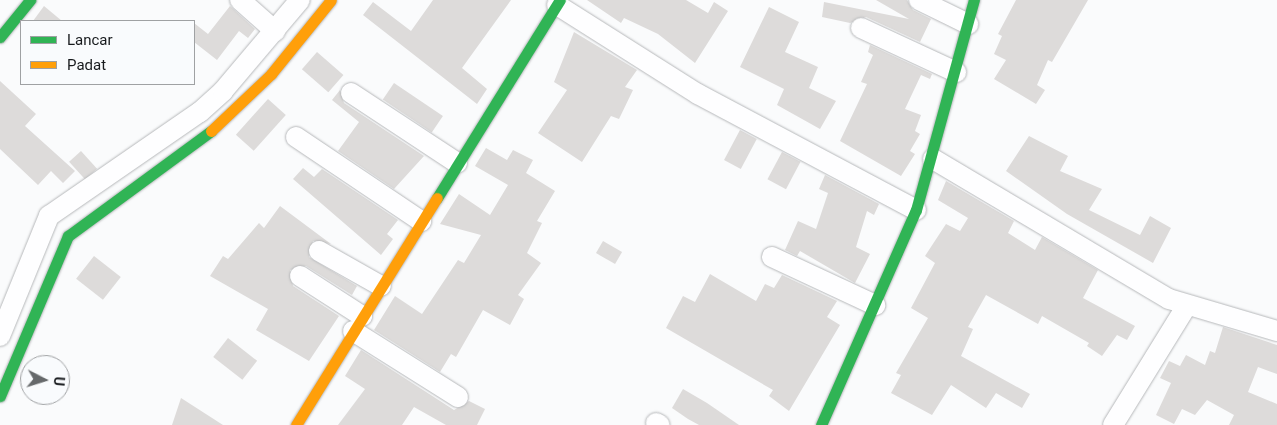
<!DOCTYPE html>
<style>
body{margin:0}
#map{position:relative;width:1277px;height:425px;overflow:hidden;background:#fafbfc;font-family:Roboto,sans-serif}
div>[style]{position:absolute}
[style*='--x']{left:calc(var(--x)*1px);top:calc(var(--y)*1px);width:calc(var(--w)*1px);rotate:calc(var(--a)*1deg)}
.building>*{inset:0;background:#dddbda;transform-origin:0 0}
.roads{filter:drop-shadow(0 0 1px #b6b8ba) drop-shadow(0 0 1px #b6b8ba)}
.street>*{height:20px;margin:-10px;padding:0 10px;transform-origin:10px;border-radius:10px;background:#fefeff}
.fast>*{height:11px;margin:-5.5px;padding:0 5.5px;transform-origin:5.5px;border-radius:5.5px;background:#30b455}
.slow>*{height:11px;margin:-5.5px;padding:0 5.5px;transform-origin:5.5px;border-radius:5.5px;background:#ff9f0a}
span{translate:-50% -50%;white-space:nowrap;text-align:center;line-height:1.15;-webkit-text-stroke:4.5px #f9fbfd;paint-order:stroke}
.legend{position:absolute;left:20px;top:20px;width:175px;height:65px;box-sizing:border-box;background:#f9fbfd;border:1px solid #9fa1a3;margin:0;padding:6px 9px;list-style:none;font-size:15px;color:#171a1d}
.legend li{display:flex;align-items:center;gap:10px;height:25px}
.legend b{width:25px;border:1px solid #9fa1a3}
.north{position:absolute;left:20px;top:355px;width:50px;height:50px;box-sizing:border-box;background:#f9fbfd;border:1px solid #9fa1a3;border-radius:50%;rotate:95deg;font-size:14px;font-weight:700;line-height:20px;text-align:center;color:#171a1d}
.north::after{content:'';display:block;margin:auto;width:18px;height:22px;background:#66696b;clip-path:polygon(50% 0,100% 100%,50% 72%,0 100%)}
</style>
<div id="map">
<div class="building">
<div style="clip-path:polygon(433px 0,511px 0,462px 68px,487px 89px,477px 104px,363px 15px,373px 2px,411px 31px)"></div>
<div style="clip-path:polygon(587px 0,686px 0,708px 13px,714px 2px,728px 11px,695px 63px,658px 34px,624px 18px,621px 23px)"></div>
<div style="clip-path:polygon(876px 0,907px 0,913px 10px,931px 19px,920px 42px,866px 17px,850px 23px,822px 17px,824px 2px,909px 19px)"></div>
<div style="clip-path:polygon(1016px 0,1088px 0,1052px 62px,1048px 60px,1037px 85px,1045px 90px,1036px 104px,994px 79px,1006px 60px,994px 54px,1002px 36px,998px 34px)"></div>
<div style="clip-path:polygon(44px 6px,62px 21px,33px 21px)"></div>
<div style="clip-path:polygon(230px 6px,255px 29px,248px 38px,239px 31px,217px 60px,194px 42px,194px 23px,208px 34px)"></div>
<div style="clip-path:polygon(769px 7px,799px 22px,785px 52px,818px 67px,809px 88px,836px 101px,820px 129px,777px 105px,784px 89px,740px 67px)"></div>
<div style="clip-path:polygon(574px 32px,637px 70px,625px 87px,633px 90px,619px 119px,611px 116px,582px 162px,538px 133px,567px 90px,554px 82px)"></div>
<div style="clip-path:polygon(870px 45px,932px 74px,930px 79px,921px 75px,905px 109px,921px 115px,915px 131px,920px 134px,910px 151px,915px 154px,901px 176px,840px 141px,867px 84px,861px 82px,873px 55px,868px 52px)"></div>
<div style="left:317px;top:52px;width:35px;height:23px;rotate:41deg"></div>
<div style="clip-path:polygon(0 81px,36px 114px,25px 126px,75px 171px,63px 183px,51px 171px,38px 185px,0 149px)"></div>
<div style="left:394px;top:83px;width:59px;height:20px;rotate:34deg"></div>
<div style="clip-path:polygon(340px 90px,344px 103px,424px 156px,394px 189px,338px 151px,359px 122px,332px 100px)"></div>
<div style="left:268px;top:99px;width:24px;height:48px;rotate:42deg"></div>
<div style="left:740px;top:130px;width:19px;height:34px;rotate:28deg"></div>
<div style="clip-path:polygon(1029px 136px,1068px 156px,1060px 171px,1102px 189px,1089px 210px,1140px 235px,1150px 216px,1171px 228px,1153px 263px,1067px 214px,1006px 171px)"></div>
<div style="clip-path:polygon(486px 148px,507px 160px,513px 150px,533px 160px,526px 173px,555px 191px,537px 221px,542px 223px,527px 253px,541px 263px,518px 295px,524px 299px,510px 325px,483px 310px,456px 357px,451px 354px,440px 372px,374px 330px,395px 296px,422px 314px,458px 260px,464px 263px,481px 235px,440px 224px,459px 194px,490px 215px,508px 185px,475px 166px)"></div>
<div style="left:81px;top:151px;width:24px;height:16px;rotate:48deg"></div>
<div style="left:782px;top:152px;width:21px;height:31px;rotate:28deg"></div>
<div style="clip-path:polygon(303px 168px,314px 177px,322px 169px,398px 220px,387px 234px,393px 239px,381px 255px,293px 179px)"></div>
<div style="clip-path:polygon(825px 175px,879px 204px,874px 215px,867px 211px,856px 247px,870px 254px,855px 283px,800px 251px,797px 256px,785px 250px,798px 221px,816px 229px,828px 193px,819px 189px)"></div>
<div style="clip-path:polygon(946px 181px,1014px 221px,1008px 233px,1035px 250px,1042px 237px,1098px 270px,1083px 298px,1135px 326px,1127px 340px,1117px 335px,1102px 356px,1087px 346px,1089px 343px,1042px 316px,1038px 324px,986px 295px,968px 327px,973px 329px,961px 356px,1030px 394px,1022px 408px,996px 393px,986px 408px,951px 385px,932px 415px,891px 393px,901px 375px,896px 373px,928px 318px,911px 308px,935px 263px,925px 256px,946px 224px,960px 231px,968px 218px,938px 200px)"></div>
<div style="clip-path:polygon(280px 206px,331px 244px,313px 241px,309px 257px,357px 286px,352px 295px,306px 266px,290px 270px,293px 286px,339px 316px,309px 361px,256px 330px,268px 309px,210px 276px,223px 256px,228px 259px,259px 223px,264px 228px)"></div>
<div style="left:603px;top:241px;width:22px;height:14px;rotate:30deg"></div>
<div style="left:94px;top:256px;width:34px;height:29px;rotate:38deg"></div>
<div style="clip-path:polygon(710px 274px,756px 301px,765px 284px,774px 288px,782px 275px,837px 301px,827px 317px,840px 325px,789px 411px,769px 396px,773px 390px,666px 328px,683px 296px,695px 302px)"></div>
<div style="clip-path:polygon(1223px 327px,1277px 345px,1277px 374px,1258px 367px,1248px 392px,1277px 404px,1277px 425px,1229px 425px,1234px 415px,1207px 400px,1195px 415px,1182px 409px,1174px 424px,1156px 415px,1171px 383px,1160px 378px,1169px 361px,1180px 366px,1186px 355px,1205px 365px,1210px 351px,1215px 353px)"></div>
<div style="left:228px;top:338px;width:37px;height:24px;rotate:38deg"></div>
<div style="clip-path:polygon(361px 350px,454px 410px,469px 401px,485px 409px,477px 425px,446px 425px,414px 407px,402px 425px,338px 425px,365px 389px,345px 376px)"></div>
<div style="clip-path:polygon(683px 389px,707px 403px,739px 425px,699px 425px,688px 419px,672px 408px)"></div>
<div style="clip-path:polygon(181px 398px,223px 425px,172px 425px)"></div>
</div>
<div class="roads">
<div class="street">
<div style="--x:240;--y:0;--w:47;--a:41.5"></div>
<div style="--x:919;--y:0;--w:55;--a:26.1"></div>
<div style="--x:557;--y:5;--w:167;--a:32.3"></div>
<div style="--x:698;--y:94;--w:247;--a:28"></div>
<div style="--x:861;--y:28;--w:105;--a:24.9"></div>
<div style="--x:351;--y:93;--w:127;--a:33.4"></div>
<div style="--x:296;--y:137;--w:151;--a:33.9"></div>
<div style="--x:933;--y:159;--w:274;--a:30.7"></div>
<div style="--x:1169;--y:299;--w:113;--a:16.5"></div>
<div style="--x:319;--y:251;--w:71;--a:29.4"></div>
<div style="--x:772;--y:257;--w:114;--a:25"></div>
<div style="--x:300;--y:276;--w:74;--a:32.8"></div>
<div style="--x:353;--y:331;--w:124;--a:32.2"></div>
<div style="--x:0;--y:336;--w:130;--a:-67.8"></div>
<div style="--x:49;--y:216;--w:183;--a:-34.6"></div>
<div style="--x:200;--y:112;--w:31;--a:-42"></div>
<div style="--x:223;--y:91;--w:119;--a:-49.8"></div>
<div style="--x:656;--y:423;--w:4;--a:27"></div>
<div style="--x:1113;--y:425;--w:139;--a:-58.3"></div>
</div>
<div class="fast">
<div style="--x:0;--y:37;--w:48;--a:-51"></div>
<div style="--x:437;--y:198;--w:233;--a:-58.2"></div>
<div style="--x:0;--y:396;--w:174;--a:-67"></div>
<div style="--x:68;--y:236;--w:177;--a:-36.3"></div>
<div style="--x:821;--y:425;--w:235;--a:-66.2"></div>
<div style="--x:916;--y:210;--w:218;--a:-74.6"></div>
</div>
<div class="slow">
<div style="--x:211;--y:131;--w:83;--a:-43.5"></div>
<div style="--x:271;--y:74;--w:95;--a:-51"></div>
<div style="--x:296;--y:425;--w:267;--a:-58.2"></div>
</div>
</div>
<ul class="legend">
<li><b style="height:6px;background:#30b455"></b>Lancar</li>
<li><b style="height:6px;background:#ff9f0a"></b>Padat</li>
</ul>
<div class="north">U</div>
</div>
